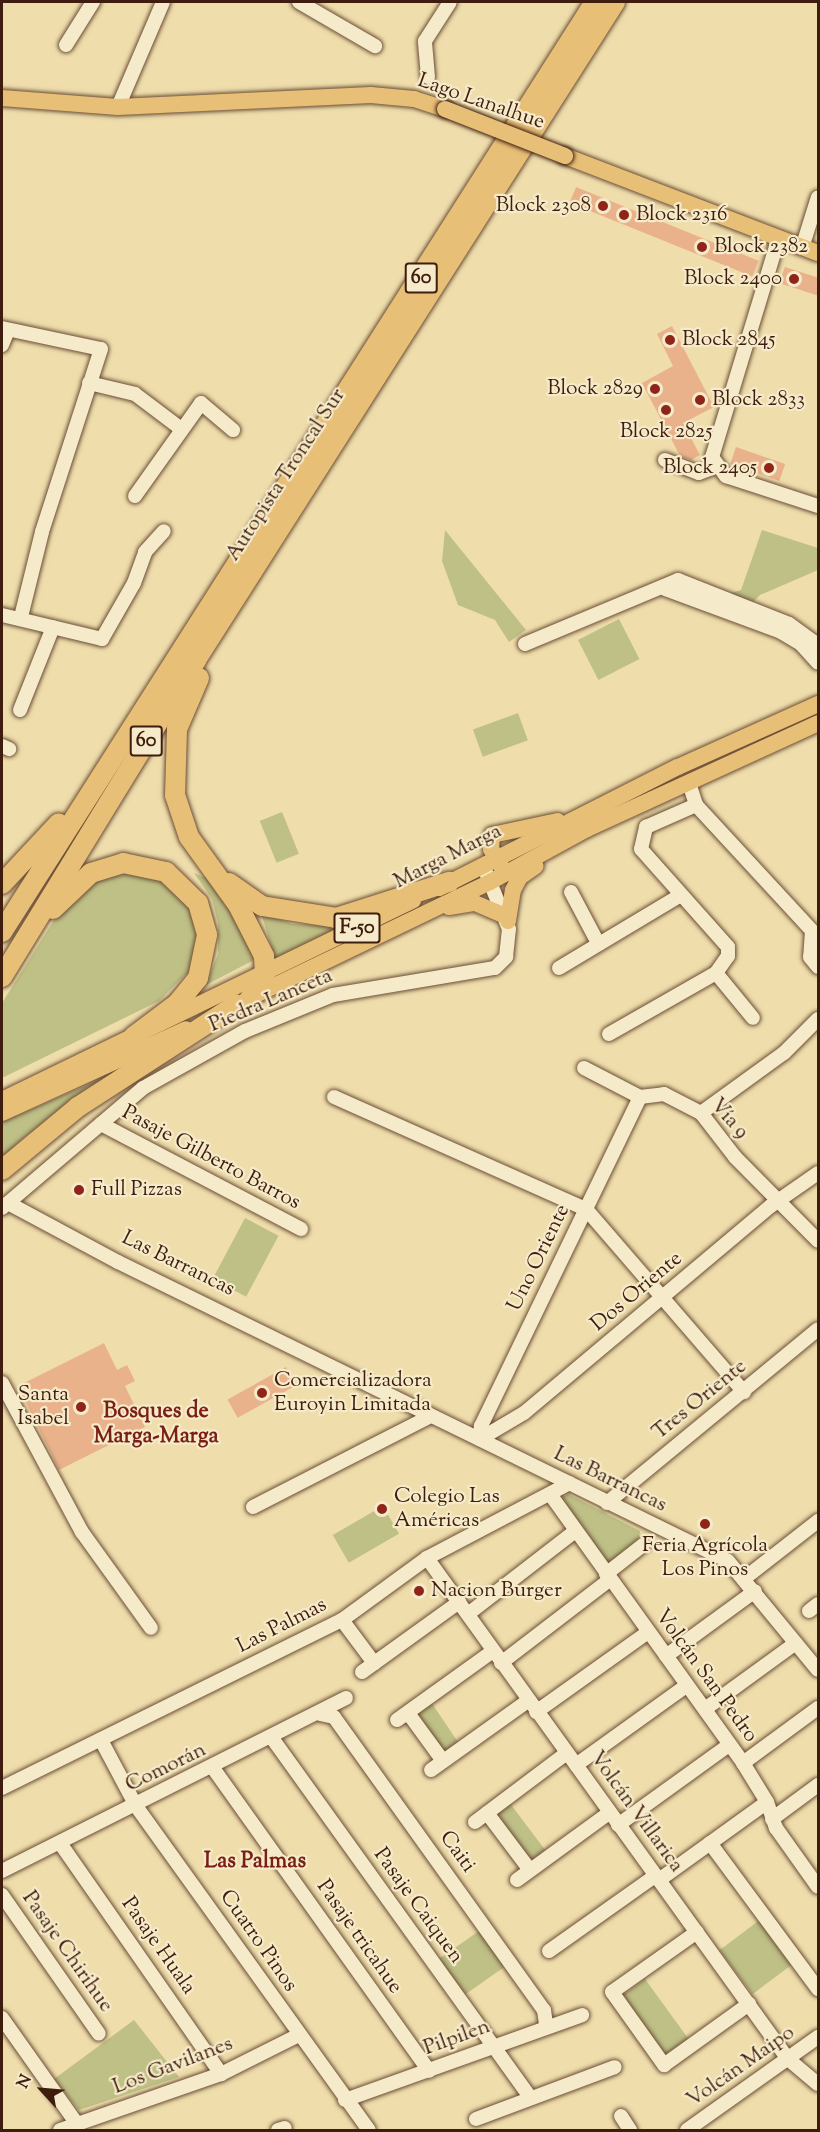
<!DOCTYPE html>
<meta charset="utf-8">
<style>
body{margin:0}
#map{position:relative;width:820px;height:2132px;overflow:hidden;background:#efdeac;font-family:"Sorts Mill Goudy",serif}
div>[style]{position:absolute}
[style*='--x']{left:calc(var(--x)*1px);top:calc(var(--y)*1px);width:calc(var(--w)*1px);rotate:calc(var(--a)*1deg)}
.green>*{inset:0;background:#bec086;transform-origin:0 0}
.building>*{inset:0;background:#e9b28b;transform-origin:0 0}
.roads{filter:drop-shadow(0 0 2px #6b4d36) drop-shadow(0 0 2px #6b4d36)}
.minor>*{height:14px;margin:-7px;padding:0 7px;transform-origin:7px;border-radius:7px;background:#f5eac9}
.major>*{height:16px;margin:-8px;padding:0 8px;transform-origin:8px;border-radius:8px;background:#e8bf76}
.highway>*{height:20px;margin:-10px;padding:0 10px;transform-origin:10px;border-radius:10px;background:#e8bf76}
.bridges{filter:drop-shadow(0 0 2px #3f1d0e) drop-shadow(0 0 2px #3f1d0e)}
.major-bridge>*{height:16px;margin:-8px;padding:0 8px;transform-origin:8px;border-radius:8px;background:#e8bf76}
.dots>*{width:16px;height:16px;translate:-50% -50%;box-sizing:border-box;border:3px solid #f5eac9;border-radius:50%}
span{translate:-50% -50%;white-space:nowrap;text-align:center;line-height:1.15;-webkit-text-stroke:4.5px #f5eac9;paint-order:stroke}
.shield-label span{padding:2px 4px;background:#f5eac9;border:2px solid;border-radius:4px;-webkit-text-stroke-width:0}
.shield-label{font-size:20px;color:#3f1d0e;font-weight:700}
.street-label{font-size:21px;color:#3f1d0e}
.poi-label{font-size:21px;color:#3f1d0e}
.right{translate:-100% -50%;text-align:right}
.left{translate:0 -50%;text-align:left}
.neighbourhood-label{font-size:22px;color:#7a1f14;font-weight:700}
.frame{position:absolute;inset:0;border:3px solid #3f1d0e;pointer-events:none}
.north{position:absolute;left:12px;top:2060px;width:60px;height:60px;-webkit-text-stroke:4px #f5eac9;paint-order:stroke;rotate:296deg;font-size:16px;font-weight:700;line-height:24px;text-align:center;color:#3f1d0e}
.north::after{content:'';display:block;margin:auto;width:21px;height:27px;background:#3f1d0e;clip-path:polygon(50% 0,100% 100%,50% 72%,0 100%)}
</style>
<div id="map">
<div class="green">
<div style="clip-path:polygon(445px 530px,526px 630px,509px 642px,495px 620px,458px 605px,442px 561px)"></div>
<div style="clip-path:polygon(762px 530px,818px 548px,818px 570px,760px 595px,753px 602px,727px 594px,741px 590px)"></div>
<div style="left:619px;top:619px;width:45px;height:46px;rotate:63deg"></div>
<div style="left:518px;top:713px;width:29px;height:48px;rotate:70deg"></div>
<div style="left:282px;top:812px;width:45px;height:24px;rotate:68deg"></div>
<div style="clip-path:polygon(121px 873px,153px 873px,179px 890px,196px 915px,199px 944px,190px 970px,159px 1001px,2px 1078px,2px 1003px,56px 917px,89px 885px)"></div>
<div style="clip-path:polygon(194px 873px,214px 881px,257px 953px,252px 961px,206px 985px,218px 954px,218px 923px,212px 899px)"></div>
<div style="clip-path:polygon(261px 913px,293px 924px,344px 926px,275px 959px)"></div>
<div style="clip-path:polygon(110px 1075px,26px 1136px,2px 1159px,2px 1122px)"></div>
<div style="left:245px;top:1218px;width:38px;height:69px;rotate:28deg"></div>
<div style="clip-path:polygon(568px 1494px,640px 1531px,638px 1543px,606px 1567px,558px 1500px)"></div>
<div style="left:383px;top:1506px;width:32px;height:58px;rotate:60deg"></div>
<div style="left:431px;top:1702px;width:50px;height:25px;rotate:56deg"></div>
<div style="left:509px;top:1802px;width:62px;height:20px;rotate:53deg"></div>
<div style="left:761px;top:1919px;width:55px;height:52px;rotate:53deg"></div>
<div style="left:479px;top:1931px;width:44px;height:49px;rotate:55deg"></div>
<div style="left:645px;top:1979px;width:74px;height:30px;rotate:54deg"></div>
<div style="clip-path:polygon(134px 2020px,179px 2077px,79px 2110px,54px 2079px)"></div>
</div>
<div class="building">
<div style="left:576px;top:187px;width:197px;height:17px;rotate:22deg"></div>
<div style="clip-path:polygon(785px 267px,819px 278px,819px 296px,779px 283px)"></div>
<div style="clip-path:polygon(672px 326px,714px 407px,683px 423px,700px 455px,691px 460px,680px 456px,642px 383px,673px 366px,657px 334px)"></div>
<div style="left:736px;top:447px;width:52px;height:18px;rotate:19deg"></div>
<div style="clip-path:polygon(104px 1343px,117px 1370px,127px 1365px,135px 1381px,125px 1386px,145px 1427px,59px 1470px,18px 1386px)"></div>
<div style="left:286px;top:1367px;width:21px;height:67px;rotate:61deg"></div>
</div>
<div class="roads">
<div class="minor">
<div style="--x:299;--y:2;--w:88;--a:30.1"></div>
<div style="--x:66;--y:45;--w:51;--a:-57.9"></div>
<div style="--x:428;--y:77;--w:36;--a:-95"></div>
<div style="--x:425;--y:41;--w:46;--a:-57.3"></div>
<div style="--x:118;--y:107;--w:114;--a:-66.8"></div>
<div style="--x:778;--y:240;--w:227;--a:106.9"></div>
<div style="--x:712;--y:457;--w:24;--a:54"></div>
<div style="--x:726;--y:476;--w:97;--a:18.1"></div>
<div style="--x:802;--y:248;--w:53;--a:-72.6"></div>
<div style="--x:2;--y:328;--w:101;--a:12"></div>
<div style="--x:101;--y:349;--w:192;--a:107.9"></div>
<div style="--x:42;--y:532;--w:88;--a:103.9"></div>
<div style="--x:2;--y:345;--w:16;--a:-68"></div>
<div style="--x:89;--y:383;--w:47;--a:13.4"></div>
<div style="--x:135;--y:394;--w:56;--a:37.1"></div>
<div style="--x:665;--y:460;--w:36;--a:21"></div>
<div style="--x:699;--y:473;--w:17;--a:-21"></div>
<div style="--x:135;--y:496;--w:114;--a:-54.6"></div>
<div style="--x:201;--y:403;--w:42;--a:40.2"></div>
<div style="--x:665;--y:589;--w:124;--a:20.3"></div>
<div style="--x:781;--y:632;--w:23;--a:31"></div>
<div style="--x:801;--y:644;--w:25;--a:48"></div>
<div style="--x:2;--y:615;--w:103;--a:13.5"></div>
<div style="--x:102;--y:639;--w:64;--a:-60.3"></div>
<div style="--x:134;--y:583;--w:33;--a:-70"></div>
<div style="--x:145;--y:552;--w:28;--a:-48"></div>
<div style="--x:525;--y:644;--w:166;--a:-22.7"></div>
<div style="--x:678;--y:580;--w:119;--a:21.6"></div>
<div style="--x:789;--y:624;--w:36;--a:36"></div>
<div style="--x:20;--y:710;--w:89;--a:-68.3"></div>
<div style="--x:2;--y:746;--w:8;--a:23"></div>
<div style="--x:689;--y:783;--w:23;--a:72"></div>
<div style="--x:696;--y:805;--w:180;--a:47.3"></div>
<div style="--x:571;--y:892;--w:58;--a:62.1"></div>
<div style="--x:812;--y:931;--w:26;--a:94"></div>
<div style="--x:810;--y:957;--w:13;--a:51"></div>
<div style="--x:559;--y:968;--w:142;--a:-30.9"></div>
<div style="--x:716;--y:973;--w:58;--a:50.6"></div>
<div style="--x:609;--y:1034;--w:123;--a:-29.7"></div>
<div style="--x:716;--y:973;--w:21;--a:-55"></div>
<div style="--x:728;--y:956;--w:9;--a:-90"></div>
<div style="--x:728;--y:947;--w:131;--a:-131.6"></div>
<div style="--x:641;--y:849;--w:23;--a:-77"></div>
<div style="--x:646;--y:827;--w:55;--a:-23.7"></div>
<div style="--x:584;--y:1068;--w:63;--a:27.4"></div>
<div style="--x:640;--y:1097;--w:24;--a:-7"></div>
<div style="--x:664;--y:1094;--w:42;--a:27.2"></div>
<div style="--x:701;--y:1113;--w:56;--a:52.3"></div>
<div style="--x:735;--y:1157;--w:118;--a:45.3"></div>
<div style="--x:334;--y:1097;--w:276;--a:24"></div>
<div style="--x:586;--y:1209;--w:242;--a:49.2"></div>
<div style="--x:701;--y:1113;--w:102;--a:-35.9"></div>
<div style="--x:784;--y:1053;--w:48;--a:-45"></div>
<div style="--x:101;--y:1124;--w:226;--a:27.7"></div>
<div style="--x:8;--y:1203;--w:125;--a:28.2"></div>
<div style="--x:118;--y:1262;--w:679;--a:26.11"></div>
<div style="--x:728;--y:1561;--w:141;--a:50.5"></div>
<div style="--x:2;--y:1208;--w:185;--a:-40.4"></div>
<div style="--x:143;--y:1088;--w:117;--a:-29.2"></div>
<div style="--x:245;--y:1031;--w:95;--a:-22.2"></div>
<div style="--x:333;--y:995;--w:164;--a:-9.5"></div>
<div style="--x:495;--y:968;--w:16;--a:-45"></div>
<div style="--x:506;--y:957;--w:28;--a:-84"></div>
<div style="--x:509;--y:929;--w:69;--a:-112.1"></div>
<div style="--x:2;--y:1383;--w:169;--a:61.8"></div>
<div style="--x:82;--y:1532;--w:118;--a:54.3"></div>
<div style="--x:480;--y:1439;--w:51;--a:-30.6"></div>
<div style="--x:524;--y:1413;--w:324;--a:-40"></div>
<div style="--x:772;--y:1205;--w:56;--a:-34.8"></div>
<div style="--x:480;--y:1439;--w:13;--a:-86"></div>
<div style="--x:481;--y:1426;--w:365;--a:-64.2"></div>
<div style="--x:550;--y:1494;--w:331;--a:54.3"></div>
<div style="--x:743;--y:1763;--w:46;--a:58.4"></div>
<div style="--x:767;--y:1802;--w:28;--a:71"></div>
<div style="--x:776;--y:1828;--w:72;--a:54.6"></div>
<div style="--x:607;--y:1503;--w:273;--a:-39.5"></div>
<div style="--x:253;--y:1507;--w:200;--a:-27.1"></div>
<div style="--x:427;--y:1558;--w:618;--a:54.23"></div>
<div style="--x:788;--y:2059;--w:39;--a:40"></div>
<div style="--x:606;--y:1574;--w:47;--a:-38.1"></div>
<div style="--x:745;--y:1578;--w:93;--a:-38"></div>
<div style="--x:809;--y:1611;--w:11;--a:-38"></div>
<div style="--x:468;--y:1614;--w:134;--a:-37.7"></div>
<div style="--x:342;--y:1620;--w:54;--a:53.3"></div>
<div style="--x:666;--y:1656;--w:110;--a:-36.1"></div>
<div style="--x:501;--y:1663;--w:136;--a:-37.5"></div>
<div style="--x:362;--y:1672;--w:120;--a:-35.8"></div>
<div style="--x:705;--y:1709;--w:112;--a:-36"></div>
<div style="--x:536;--y:1712;--w:138;--a:-35.5"></div>
<div style="--x:408;--y:1713;--w:59;--a:53.9"></div>
<div style="--x:320;--y:1714;--w:14;--a:12"></div>
<div style="--x:334;--y:1717;--w:360;--a:54.4"></div>
<div style="--x:544;--y:2010;--w:15;--a:82"></div>
<div style="--x:397;--y:1720;--w:118;--a:-35.7"></div>
<div style="--x:272;--y:1738;--w:443;--a:54.3"></div>
<div style="--x:102;--y:1742;--w:72;--a:62"></div>
<div style="--x:136;--y:1806;--w:399;--a:54.3"></div>
<div style="--x:743;--y:1763;--w:93;--a:-36.3"></div>
<div style="--x:576;--y:1765;--w:135;--a:-35.7"></div>
<div style="--x:213;--y:1768;--w:372;--a:54.5"></div>
<div style="--x:431;--y:1770;--w:120;--a:-35.5"></div>
<div style="--x:2;--y:1788;--w:379;--a:-26.3"></div>
<div style="--x:342;--y:1620;--w:105;--a:-36.1"></div>
<div style="--x:427;--y:1558;--w:161;--a:-27.7"></div>
<div style="--x:487;--y:1813;--w:71;--a:53"></div>
<div style="--x:772;--y:1819;--w:57;--a:-36.5"></div>
<div style="--x:475;--y:1822;--w:115;--a:-36.9"></div>
<div style="--x:618;--y:1825;--w:137;--a:-35.8"></div>
<div style="--x:60;--y:1843;--w:282;--a:55.1"></div>
<div style="--x:710;--y:1843;--w:182;--a:53.5"></div>
<div style="--x:2;--y:1871;--w:385;--a:-26.7"></div>
<div style="--x:517;--y:1880;--w:114;--a:-36.1"></div>
<div style="--x:659;--y:1880;--w:133;--a:-35.8"></div>
<div style="--x:2;--y:1895;--w:169;--a:55.1"></div>
<div style="--x:697;--y:1932;--w:104;--a:144.8"></div>
<div style="--x:612;--y:1992;--w:90;--a:54.5"></div>
<div style="--x:664;--y:2065;--w:105;--a:-35.7"></div>
<div style="--x:549;--y:1951;--w:130;--a:-35.3"></div>
<div style="--x:2;--y:2018;--w:130;--a:54.7"></div>
<div style="--x:345;--y:2100;--w:252;--a:-19.7"></div>
<div style="--x:621;--y:2116;--w:17;--a:57"></div>
<div style="--x:476;--y:2119;--w:148;--a:-20.5"></div>
<div style="--x:60;--y:2130;--w:170;--a:-19.2"></div>
<div style="--x:221;--y:2074;--w:87;--a:-26.6"></div>
<div style="--x:278;--y:2130;--w:7;--a:-16"></div>
<div style="--x:687;--y:2130;--w:161;--a:-35.4"></div>
</div>
<div class="major">
<div style="--x:2;--y:98;--w:116;--a:4.4"></div>
<div style="--x:118;--y:107;--w:253;--a:-2.7"></div>
<div style="--x:371;--y:95;--w:43;--a:5.3"></div>
<div style="--x:414;--y:99;--w:33;--a:18"></div>
<div style="--x:565;--y:156;--w:271;--a:21"></div>
<div style="--x:501;--y:866;--w:20;--a:-120"></div>
<div style="--x:491;--y:849;--w:14;--a:-86"></div>
<div style="--x:492;--y:835;--w:67;--a:-12"></div>
<div style="--x:439;--y:888;--w:268;--a:-26.9"></div>
<div style="--x:678;--y:767;--w:154;--a:-24.2"></div>
<div style="--x:449;--y:907;--w:26;--a:-9"></div>
<div style="--x:475;--y:903;--w:34;--a:23"></div>
<div style="--x:508;--y:921;--w:31;--a:-81"></div>
<div style="--x:513;--y:890;--w:15;--a:-62"></div>
<div style="--x:520;--y:877;--w:19;--a:-35"></div>
<div style="--x:247;--y:999;--w:270;--a:-25.7"></div>
<div style="--x:490;--y:882;--w:111;--a:-28.7"></div>
<div style="--x:587;--y:829;--w:254;--a:-24.6"></div>
<div style="--x:2;--y:1100;--w:457;--a:-25.9"></div>
<div style="--x:2;--y:1113;--w:202;--a:-24.5"></div>
</div>
<div class="highway">
<div style="--x:199;--y:678;--w:56;--a:113.3"></div>
<div style="--x:177;--y:729;--w:66;--a:91.7"></div>
<div style="--x:175;--y:795;--w:44;--a:71.6"></div>
<div style="--x:189;--y:837;--w:84;--a:54.2"></div>
<div style="--x:238;--y:905;--w:57;--a:63"></div>
<div style="--x:264;--y:956;--w:18;--a:87"></div>
<div style="--x:265;--y:974;--w:27;--a:121"></div>
<div style="--x:229;--y:883;--w:40;--a:34.9"></div>
<div style="--x:262;--y:906;--w:75;--a:9.2"></div>
<div style="--x:336;--y:918;--w:119;--a:-17.7"></div>
<div style="--x:2;--y:884;--w:83;--a:-46.9"></div>
<div style="--x:53;--y:909;--w:52;--a:-43.5"></div>
<div style="--x:91;--y:873;--w:34;--a:-17"></div>
<div style="--x:123;--y:863;--w:44;--a:11.8"></div>
<div style="--x:166;--y:872;--w:45;--a:44.1"></div>
<div style="--x:198;--y:903;--w:33;--a:74"></div>
<div style="--x:207;--y:935;--w:44;--a:101.8"></div>
<div style="--x:198;--y:978;--w:32;--a:129"></div>
<div style="--x:178;--y:1003;--w:56;--a:142.9"></div>
<div style="--x:2;--y:932;--w:1103;--a:-57.48"></div>
<div style="--x:2;--y:977;--w:372;--a:-58.5"></div>
<div style="--x:196;--y:660;--w:780;--a:-57.51"></div>
<div style="--x:2;--y:1170;--w:99;--a:-39.7"></div>
<div style="--x:78;--y:1107;--w:189;--a:-32.9"></div>
</div>
</div>
<div class="bridges">
<div class="major-bridge">
<div style="--x:445;--y:109;--w:129;--a:21.4"></div>
</div>
</div>
<div class="dots">
<div style="left:603px;top:206px;background:#8f2418"></div>
<div style="left:624px;top:215px;background:#8f2418"></div>
<div style="left:702px;top:247px;background:#8f2418"></div>
<div style="left:794px;top:279px;background:#8f2418"></div>
<div style="left:670px;top:340px;background:#8f2418"></div>
<div style="left:655px;top:389px;background:#8f2418"></div>
<div style="left:700px;top:400px;background:#8f2418"></div>
<div style="left:666px;top:410px;background:#8f2418"></div>
<div style="left:769px;top:468px;background:#8f2418"></div>
<div style="left:79px;top:1190px;background:#8f2418"></div>
<div style="left:262px;top:1393px;background:#8f2418"></div>
<div style="left:81px;top:1407px;background:#8f2418"></div>
<div style="left:382px;top:1509px;background:#8f2418"></div>
<div style="left:705px;top:1524px;background:#8f2418"></div>
<div style="left:419px;top:1591px;background:#8f2418"></div>
</div>
<div class="shield-label">
<span style="left:421px;top:278px">60</span>
<span style="left:146px;top:741px">60</span>
<span style="left:357px;top:928px">F-50</span>
</div>
<div class="street-label">
<span style="left:481px;top:102px;rotate:19deg">Lago Lanalhue</span>
<span style="left:286px;top:475px;rotate:-57deg">Autopista Troncal Sur</span>
<span style="left:448px;top:857px;rotate:-27deg">Marga Marga</span>
<span style="left:271px;top:1001px;rotate:-23deg">Piedra Lanceta</span>
<span style="left:729px;top:1119px;rotate:48deg">Vía 9</span>
<span style="left:211px;top:1158px;rotate:28deg">Pasaje Gilberto Barros</span>
<span style="left:539px;top:1258px;rotate:-64deg">Uno Oriente</span>
<span style="left:178px;top:1264px;rotate:26deg">Las Barrancas</span>
<span style="left:637px;top:1292px;rotate:-40deg">Dos Oriente</span>
<span style="left:700px;top:1400px;rotate:-39deg">Tres Oriente</span>
<span style="left:610px;top:1480px;rotate:26deg">Las Barrancas</span>
<span style="left:282px;top:1626px;rotate:-27deg">Las Palmas</span>
<span style="left:706px;top:1676px;rotate:54deg">Volcán San Pedro</span>
<span style="left:166px;top:1768px;rotate:-26deg">Comorán</span>
<span style="left:636px;top:1812px;rotate:54deg">Volcán Villarica</span>
<span style="left:457px;top:1852px;rotate:54deg">Caiti</span>
<span style="left:418px;top:1906px;rotate:54deg">Pasaje Caiquen</span>
<span style="left:359px;top:1937px;rotate:55deg">Pasaje tricahue</span>
<span style="left:258px;top:1941px;rotate:55deg">Cuatro Pinos</span>
<span style="left:158px;top:1946px;rotate:55deg">Pasaje Huala</span>
<span style="left:67px;top:1952px;rotate:55deg">Pasaje Chirihue</span>
<span style="left:457px;top:2038px;rotate:-20deg">Pilpilen</span>
<span style="left:173px;top:2066px;rotate:-21deg">Los Gavilanes</span>
<span style="left:741px;top:2067px;rotate:-35deg">Volcán Maipo</span>
</div>
<div class="poi-label">
<span class="right" style="left:591px;top:206px">Block 2308</span>
<span class="left" style="left:636px;top:215px">Block 2316</span>
<span class="left" style="left:714px;top:247px">Block 2382</span>
<span class="right" style="left:782px;top:279px">Block 2400</span>
<span class="left" style="left:682px;top:340px">Block 2845</span>
<span class="right" style="left:643px;top:389px">Block 2829</span>
<span class="left" style="left:712px;top:400px">Block 2833</span>
<span style="left:666px;top:432px">Block 2825</span>
<span class="right" style="left:757px;top:468px">Block 2405</span>
<span class="left" style="left:91px;top:1190px">Full Pizzas</span>
<span class="left" style="left:274px;top:1393px">Comercializadora<br>Euroyin Limitada</span>
<span class="right" style="left:69px;top:1407px">Santa<br>Isabel</span>
<span class="left" style="left:394px;top:1509px">Colegio Las<br>Américas</span>
<span style="left:705px;top:1558px">Feria Agrícola<br>Los Pinos</span>
<span class="left" style="left:431px;top:1591px">Nacion Burger</span>
</div>
<div class="neighbourhood-label">
<span style="left:156px;top:1425px">Bosques de<br>Marga-Marga</span>
<span style="left:255px;top:1863px">Las Palmas</span>
</div>
<div class="frame"></div>
<div class="north">N</div>
</div>
